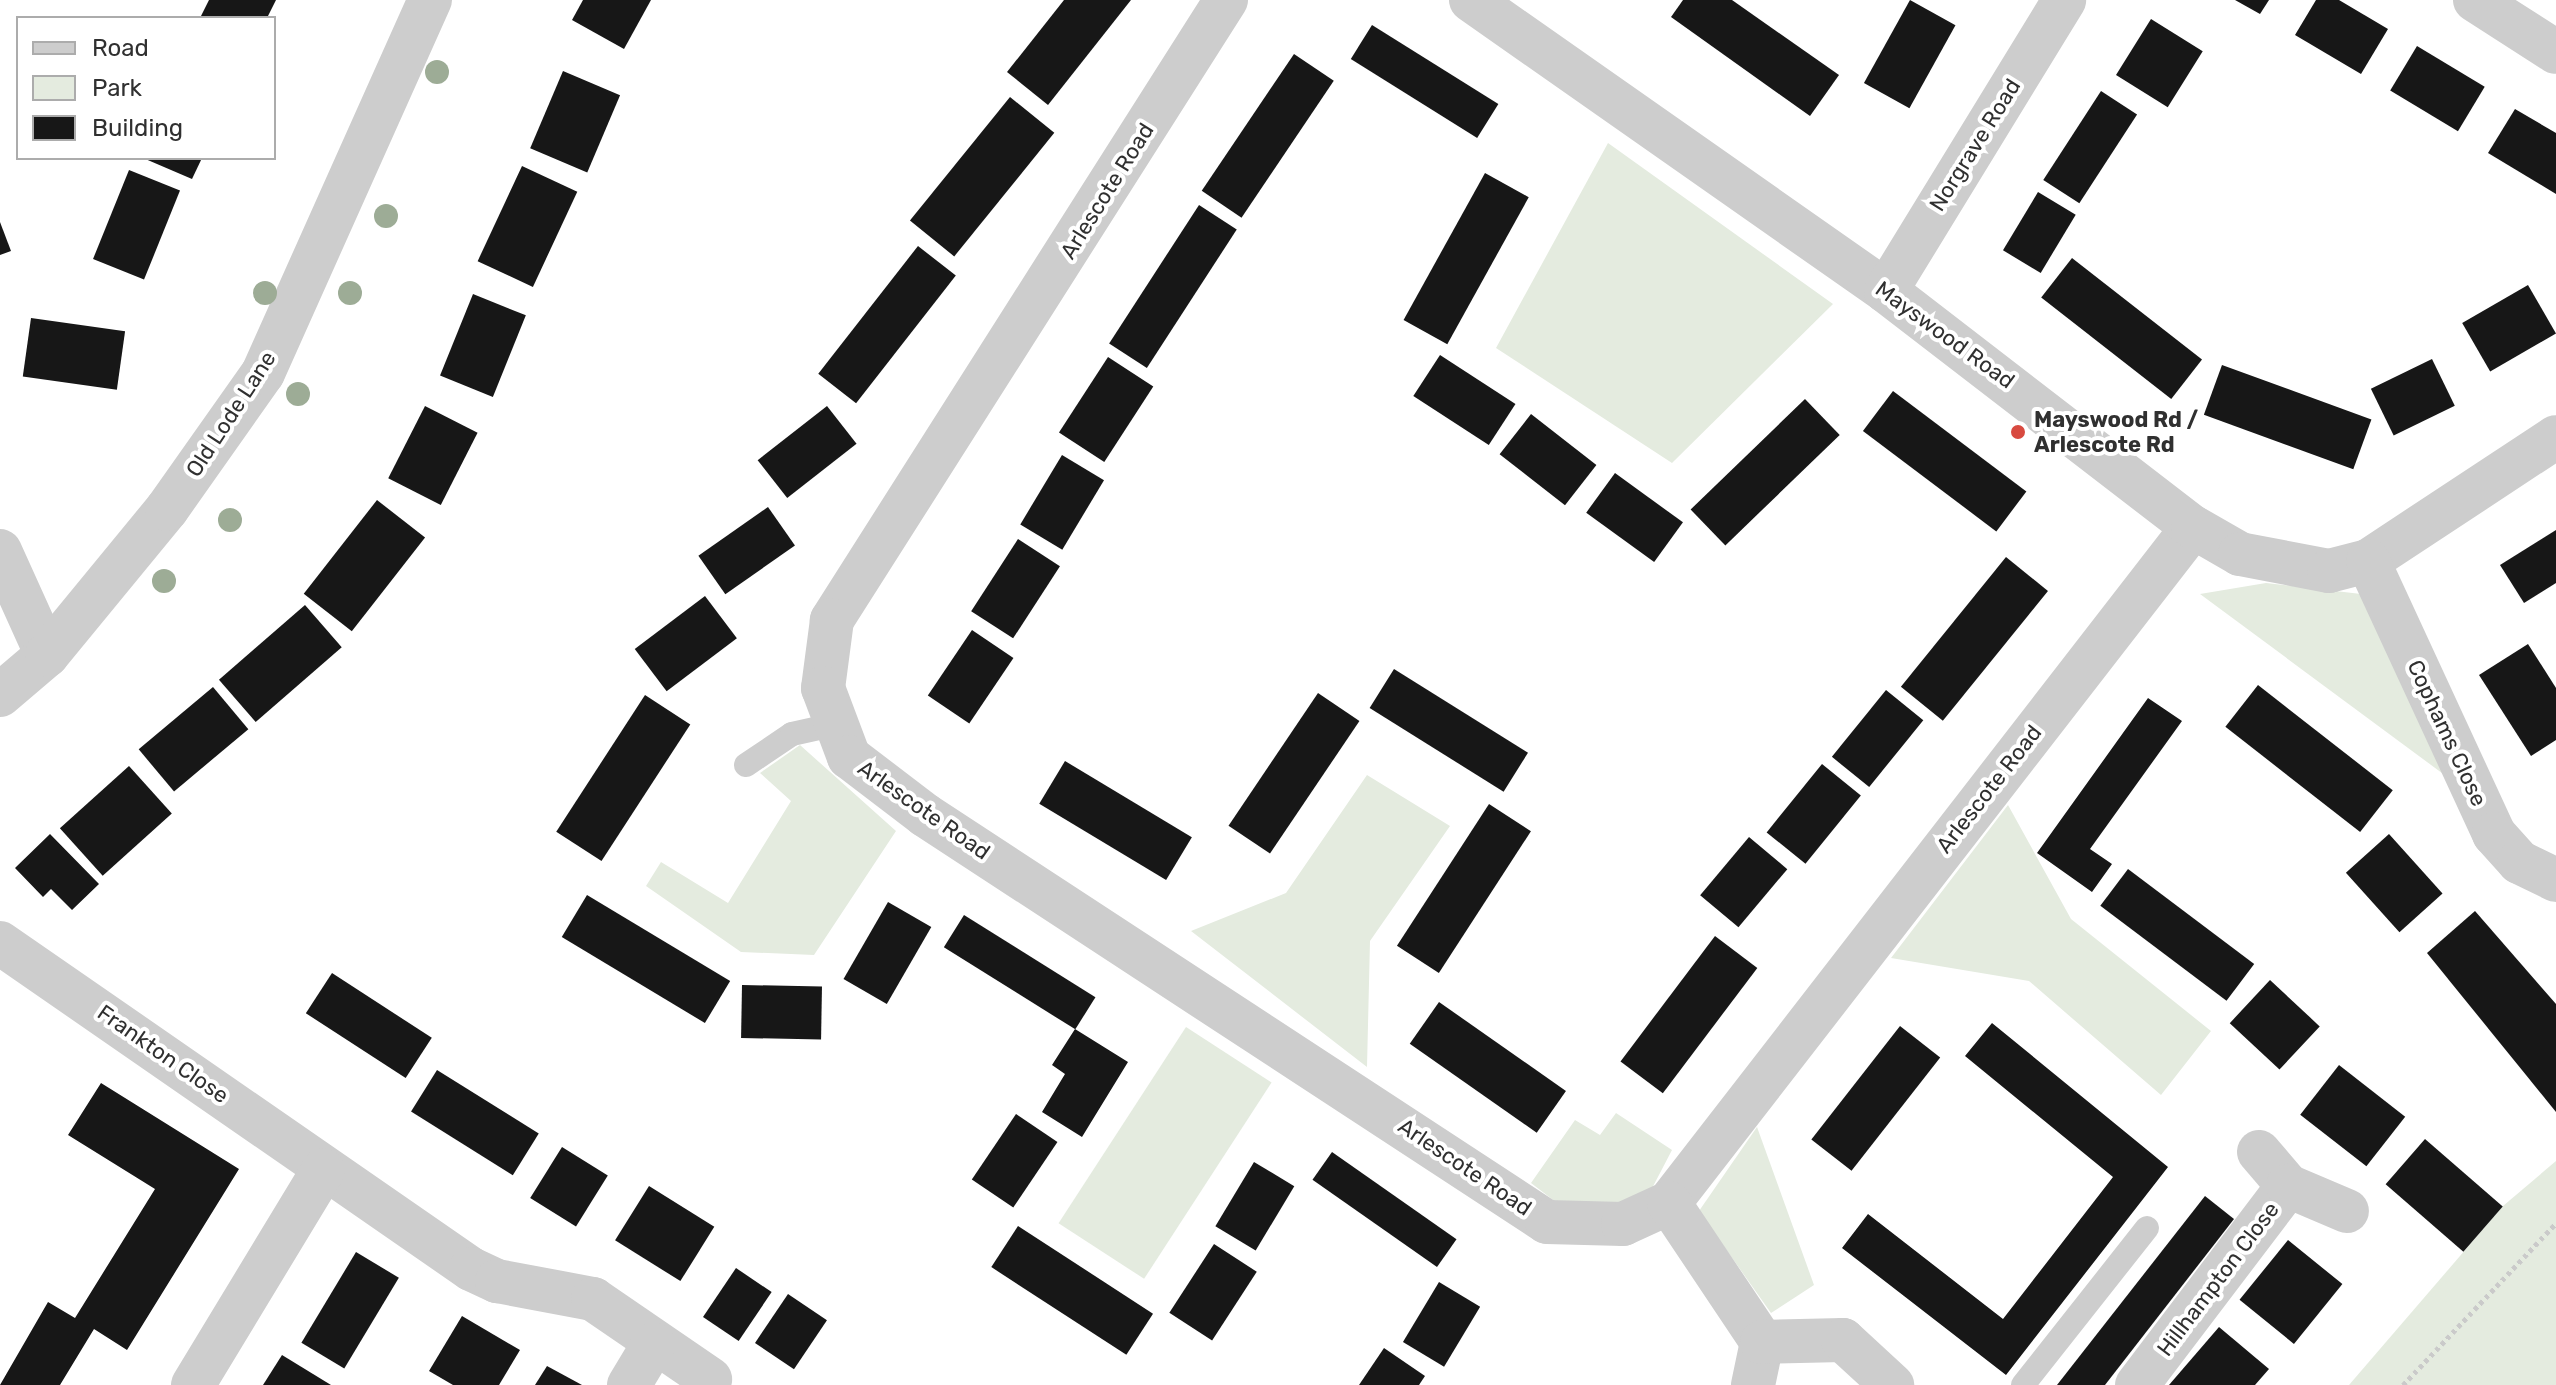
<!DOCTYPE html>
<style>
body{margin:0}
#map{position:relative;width:2556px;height:1385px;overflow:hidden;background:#fff;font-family:Rubik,sans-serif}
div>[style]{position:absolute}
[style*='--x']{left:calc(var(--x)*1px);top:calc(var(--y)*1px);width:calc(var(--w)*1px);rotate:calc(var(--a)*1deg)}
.green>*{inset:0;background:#e4ebdf;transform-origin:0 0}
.building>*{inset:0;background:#171717;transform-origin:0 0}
.path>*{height:5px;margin-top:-2.5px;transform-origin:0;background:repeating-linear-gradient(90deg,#cacaca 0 4px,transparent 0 8px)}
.service>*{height:24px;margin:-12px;padding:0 12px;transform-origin:12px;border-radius:12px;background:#cdcdcd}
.minor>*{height:44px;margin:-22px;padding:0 22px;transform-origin:22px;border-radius:22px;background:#cdcdcd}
.tertiary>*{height:44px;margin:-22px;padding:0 22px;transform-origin:22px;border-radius:22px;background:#cdcdcd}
.trees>*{width:24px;height:24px;margin:-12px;border-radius:50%;background:#9dac96}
.dots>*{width:22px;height:22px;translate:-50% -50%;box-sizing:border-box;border:4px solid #fff;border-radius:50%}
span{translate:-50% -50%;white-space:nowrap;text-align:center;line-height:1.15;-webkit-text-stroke:8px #fff;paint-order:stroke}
.street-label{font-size:22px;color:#303030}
.poi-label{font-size:22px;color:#303030;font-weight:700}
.left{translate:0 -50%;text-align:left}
.legend{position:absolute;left:16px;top:16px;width:260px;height:144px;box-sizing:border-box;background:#fff;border:2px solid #acacac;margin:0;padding:10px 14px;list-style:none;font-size:24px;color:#303030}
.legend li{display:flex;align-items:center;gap:16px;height:40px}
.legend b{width:40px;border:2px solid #acacac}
</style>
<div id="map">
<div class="green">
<div style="clip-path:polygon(1608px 143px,1833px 304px,1672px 463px,1496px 348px)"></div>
<div style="clip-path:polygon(2266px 583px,2361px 594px,2450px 779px,2200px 594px)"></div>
<div style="clip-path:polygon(800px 745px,896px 831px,814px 955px,741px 952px,646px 886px,661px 862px,728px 903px,791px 801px,760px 773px)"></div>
<div style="clip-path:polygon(1367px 775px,1450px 826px,1370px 941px,1367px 1067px,1191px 931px,1286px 893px)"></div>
<div style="clip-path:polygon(2008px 805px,2071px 919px,2211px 1031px,2161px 1095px,2029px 981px,1891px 958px)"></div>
<div style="left:1186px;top:1027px;width:102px;height:234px;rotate:33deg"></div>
<div style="clip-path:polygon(1616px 1113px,1672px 1150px,1648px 1196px,1602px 1209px,1561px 1206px,1531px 1183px,1575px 1120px,1600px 1135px)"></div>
<div style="clip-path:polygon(1757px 1127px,1814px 1285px,1771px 1313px,1699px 1211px)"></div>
<div style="clip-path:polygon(2556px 1161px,2556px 1385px,2349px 1385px,2503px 1206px)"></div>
</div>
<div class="building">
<div style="clip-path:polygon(209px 0,276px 0,267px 18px,200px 18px)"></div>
<div style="clip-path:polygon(583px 0,651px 0,624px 49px,572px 20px)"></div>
<div style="clip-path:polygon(1064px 0,1131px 0,1048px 105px,1007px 72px)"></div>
<div style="clip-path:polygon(1683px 0,1732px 0,1839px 75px,1810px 116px,1671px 17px)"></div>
<div style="left:1910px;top:0;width:52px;height:95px;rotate:29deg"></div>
<div style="clip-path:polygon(2235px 0,2269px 0,2260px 14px)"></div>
<div style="clip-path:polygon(2316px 0,2339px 0,2388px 29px,2361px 74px,2295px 35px)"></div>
<div style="left:2151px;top:19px;width:61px;height:66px;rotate:32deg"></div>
<div style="left:1372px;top:25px;width:149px;height:40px;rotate:32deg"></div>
<div style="left:2417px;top:46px;width:79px;height:52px;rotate:31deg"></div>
<div style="left:1294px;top:54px;width:48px;height:165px;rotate:34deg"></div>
<div style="left:563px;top:71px;width:62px;height:84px;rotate:23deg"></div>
<div style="left:2101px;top:91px;width:43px;height:106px;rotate:33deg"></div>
<div style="left:1010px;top:97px;width:57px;height:159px;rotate:39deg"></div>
<div style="clip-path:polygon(2515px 109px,2556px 133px,2556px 194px,2488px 153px)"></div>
<div style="clip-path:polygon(143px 158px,202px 158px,192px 179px)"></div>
<div style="left:522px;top:166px;width:61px;height:105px;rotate:25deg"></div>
<div style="left:129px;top:170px;width:55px;height:96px;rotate:22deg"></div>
<div style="left:1485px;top:173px;width:50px;height:168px;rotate:29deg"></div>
<div style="left:2038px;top:192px;width:44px;height:68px;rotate:31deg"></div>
<div style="left:1199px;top:205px;width:45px;height:165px;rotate:33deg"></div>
<div style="clip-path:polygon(0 222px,11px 251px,0 255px)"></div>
<div style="left:918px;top:246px;width:48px;height:162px;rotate:38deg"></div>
<div style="left:2072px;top:258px;width:165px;height:50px;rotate:38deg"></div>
<div style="left:2528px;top:285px;width:56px;height:76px;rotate:60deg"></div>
<div style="left:473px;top:294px;width:57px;height:88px;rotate:22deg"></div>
<div style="left:31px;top:318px;width:95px;height:59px;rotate:8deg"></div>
<div style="left:1440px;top:355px;width:90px;height:49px;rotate:33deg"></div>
<div style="left:1108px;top:357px;width:54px;height:90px;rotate:33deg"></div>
<div style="left:2432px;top:359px;width:52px;height:68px;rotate:64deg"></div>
<div style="left:2222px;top:365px;width:159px;height:53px;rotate:20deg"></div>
<div style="left:1893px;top:391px;width:167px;height:50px;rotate:37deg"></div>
<div style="left:1805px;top:399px;width:50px;height:159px;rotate:46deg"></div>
<div style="left:425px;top:406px;width:59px;height:81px;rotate:27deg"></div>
<div style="left:827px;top:406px;width:48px;height:88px;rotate:52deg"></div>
<div style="left:1531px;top:414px;width:83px;height:51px;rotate:38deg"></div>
<div style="left:1062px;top:455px;width:49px;height:81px;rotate:31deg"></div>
<div style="left:1615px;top:473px;width:84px;height:49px;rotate:36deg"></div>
<div style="left:377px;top:500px;width:61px;height:119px;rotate:38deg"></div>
<div style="left:768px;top:507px;width:47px;height:85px;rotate:55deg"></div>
<div style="clip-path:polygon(2556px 530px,2556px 583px,2524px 603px,2500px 565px)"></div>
<div style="left:1018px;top:539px;width:50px;height:86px;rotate:33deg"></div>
<div style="left:2006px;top:557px;width:54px;height:167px;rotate:39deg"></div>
<div style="left:705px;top:596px;width:53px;height:88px;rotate:53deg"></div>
<div style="left:305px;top:605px;width:56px;height:114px;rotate:49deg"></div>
<div style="left:972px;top:630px;width:50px;height:79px;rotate:34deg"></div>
<div style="clip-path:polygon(2528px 644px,2556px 688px,2556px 740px,2531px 756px,2479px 675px)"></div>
<div style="left:1394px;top:669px;width:158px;height:46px;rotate:32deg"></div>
<div style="left:2258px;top:685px;width:171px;height:53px;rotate:38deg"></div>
<div style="left:213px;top:687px;width:55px;height:97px;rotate:50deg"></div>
<div style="left:1886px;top:690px;width:48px;height:86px;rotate:39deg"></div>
<div style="left:1318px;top:693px;width:50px;height:160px;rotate:34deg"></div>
<div style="left:645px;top:695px;width:54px;height:163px;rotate:33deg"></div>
<div style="clip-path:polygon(2148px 698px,2182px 721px,2090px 849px,2112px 864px,2092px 892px,2037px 853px)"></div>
<div style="left:1065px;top:761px;width:148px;height:50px;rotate:31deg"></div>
<div style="left:1822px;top:764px;width:50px;height:88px;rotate:39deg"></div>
<div style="left:129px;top:766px;width:64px;height:93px;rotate:48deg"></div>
<div style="left:1489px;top:804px;width:50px;height:169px;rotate:33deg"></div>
<div style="clip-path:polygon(50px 834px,99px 884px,72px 910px,51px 889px,43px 897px,15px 868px)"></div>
<div style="left:2389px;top:834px;width:80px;height:58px;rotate:48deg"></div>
<div style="left:1749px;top:837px;width:50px;height:76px;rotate:40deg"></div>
<div style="left:2128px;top:869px;width:158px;height:46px;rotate:37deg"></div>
<div style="left:587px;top:895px;width:167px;height:49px;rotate:31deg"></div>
<div style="left:888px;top:902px;width:50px;height:89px;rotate:30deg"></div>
<div style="clip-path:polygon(2475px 911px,2556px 1004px,2556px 1112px,2427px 953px)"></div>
<div style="left:964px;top:915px;width:155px;height:38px;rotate:32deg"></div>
<div style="left:1715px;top:936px;width:53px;height:157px;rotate:37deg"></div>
<div style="left:332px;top:973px;width:119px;height:48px;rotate:33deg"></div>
<div style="left:2270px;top:980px;width:68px;height:59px;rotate:43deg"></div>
<div style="left:742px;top:985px;width:80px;height:53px;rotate:1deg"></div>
<div style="left:1439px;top:1002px;width:155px;height:51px;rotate:35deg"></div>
<div style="clip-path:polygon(1992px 1023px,2168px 1167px,2006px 1375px,1842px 1248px,1868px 1214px,2003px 1319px,2113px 1177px,1965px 1056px)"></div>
<div style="left:1900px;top:1026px;width:51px;height:144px;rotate:38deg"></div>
<div style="clip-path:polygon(1075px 1029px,1128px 1062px,1082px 1137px,1042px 1112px,1065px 1074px,1052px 1065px)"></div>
<div style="left:2339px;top:1065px;width:84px;height:63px;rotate:38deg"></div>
<div style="left:437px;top:1070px;width:120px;height:49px;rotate:32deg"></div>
<div style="clip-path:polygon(101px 1083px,239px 1169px,127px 1350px,94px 1329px,60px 1385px,0 1385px,48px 1302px,75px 1318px,155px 1189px,68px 1135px)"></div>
<div style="left:1016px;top:1114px;width:50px;height:79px;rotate:34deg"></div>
<div style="left:2425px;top:1139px;width:103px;height:60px;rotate:41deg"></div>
<div style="left:562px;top:1147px;width:54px;height:60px;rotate:32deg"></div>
<div style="left:1332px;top:1152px;width:152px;height:34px;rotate:35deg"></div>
<div style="left:1254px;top:1162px;width:47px;height:75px;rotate:31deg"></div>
<div style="left:649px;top:1186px;width:77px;height:64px;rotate:32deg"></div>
<div style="clip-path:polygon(2205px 1196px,2234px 1219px,2105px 1385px,2057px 1385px)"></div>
<div style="left:1018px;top:1226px;width:161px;height:49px;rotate:33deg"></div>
<div style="left:2288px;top:1240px;width:70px;height:77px;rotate:39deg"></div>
<div style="left:1214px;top:1244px;width:51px;height:82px;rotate:33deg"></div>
<div style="left:356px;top:1252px;width:50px;height:106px;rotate:31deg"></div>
<div style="left:736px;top:1268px;width:43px;height:59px;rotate:34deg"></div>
<div style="left:1439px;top:1282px;width:48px;height:70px;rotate:31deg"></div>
<div style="left:788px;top:1294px;width:47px;height:59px;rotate:34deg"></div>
<div style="clip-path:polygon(462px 1316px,520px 1350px,499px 1385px,453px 1385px,429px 1371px)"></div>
<div style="clip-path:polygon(2219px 1327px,2269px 1369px,2255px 1385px,2169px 1385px)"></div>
<div style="clip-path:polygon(1384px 1348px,1425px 1376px,1419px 1385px,1359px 1385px)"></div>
<div style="clip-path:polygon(282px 1355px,331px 1385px,263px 1385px)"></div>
<div style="clip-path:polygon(547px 1366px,582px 1385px,535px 1385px)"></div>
</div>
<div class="path">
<div style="--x:2403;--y:1385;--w:223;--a:-46.6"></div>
</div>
<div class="service">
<div style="--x:746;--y:765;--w:55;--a:-34"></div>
<div style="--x:792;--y:734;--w:46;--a:-12.5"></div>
<div style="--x:2023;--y:1385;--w:200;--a:-51.7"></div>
</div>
<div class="minor">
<div style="--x:1226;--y:0;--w:735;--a:122.44"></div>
<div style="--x:832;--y:620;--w:69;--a:97.5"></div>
<div style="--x:823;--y:688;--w:74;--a:69.4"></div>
<div style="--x:849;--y:757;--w:96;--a:37.3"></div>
<div style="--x:925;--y:815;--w:743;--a:33.2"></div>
<div style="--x:1547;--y:1222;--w:76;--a:1.5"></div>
<div style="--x:1623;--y:1224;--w:51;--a:-24.5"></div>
<div style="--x:1669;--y:1203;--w:855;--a:-52.22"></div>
<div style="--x:1471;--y:0;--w:507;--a:35.04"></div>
<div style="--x:1886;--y:291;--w:387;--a:37.6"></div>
<div style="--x:2193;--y:527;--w:54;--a:29.9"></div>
<div style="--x:2240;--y:554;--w:91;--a:10.8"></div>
<div style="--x:2329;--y:571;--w:40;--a:-14.4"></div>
<div style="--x:2368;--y:561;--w:225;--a:-33.4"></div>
<div style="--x:2475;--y:0;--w:96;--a:32.7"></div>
<div style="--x:1886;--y:291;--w:341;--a:-58.5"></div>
<div style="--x:0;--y:551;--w:114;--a:65.7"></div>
<div style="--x:2368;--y:561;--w:301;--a:65.2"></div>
<div style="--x:2494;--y:834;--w:38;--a:48"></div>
<div style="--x:2519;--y:862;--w:41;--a:25.9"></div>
<div style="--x:0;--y:943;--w:573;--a:34.69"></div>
<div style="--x:471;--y:1269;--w:29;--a:25"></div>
<div style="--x:497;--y:1281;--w:98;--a:10.6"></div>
<div style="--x:593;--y:1299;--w:142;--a:34.4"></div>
<div style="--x:2259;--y:1152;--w:45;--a:49.5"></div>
<div style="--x:1669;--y:1203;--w:167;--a:56.2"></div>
<div style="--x:1762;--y:1342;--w:44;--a:101.8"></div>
<div style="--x:1762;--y:1342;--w:81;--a:-1.4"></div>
<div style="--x:1843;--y:1340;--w:67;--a:42.6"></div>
<div style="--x:193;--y:1385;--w:251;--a:-58.8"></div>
<div style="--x:629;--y:1385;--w:47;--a:-59"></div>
<div style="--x:2137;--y:1385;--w:250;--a:-52.8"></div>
<div style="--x:2288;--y:1186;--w:64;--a:23"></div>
</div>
<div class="tertiary">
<div style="--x:0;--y:695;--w:62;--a:-40.4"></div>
<div style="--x:47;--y:655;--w:189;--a:-50.6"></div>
<div style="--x:167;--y:509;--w:166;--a:-54.8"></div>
<div style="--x:263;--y:373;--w:409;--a:-65.9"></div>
</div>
<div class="trees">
<div style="left:437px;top:72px"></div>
<div style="left:386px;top:216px"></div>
<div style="left:265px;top:293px"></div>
<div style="left:350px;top:293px"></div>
<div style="left:298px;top:394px"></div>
<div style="left:230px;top:520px"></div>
<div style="left:164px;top:581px"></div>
</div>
<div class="dots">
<div style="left:2018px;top:432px;background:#d84a40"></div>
</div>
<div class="street-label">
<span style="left:1975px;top:145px;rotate:-58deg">Norgrave Road</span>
<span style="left:1107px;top:191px;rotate:-58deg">Arlescote Road</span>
<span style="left:1945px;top:335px;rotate:36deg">Mayswood Road</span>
<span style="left:231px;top:414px;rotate:-57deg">Old Lode Lane</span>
<span style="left:2447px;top:733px;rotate:65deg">Cophams Close</span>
<span style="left:1989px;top:789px;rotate:-52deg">Arlescote Road</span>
<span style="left:924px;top:810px;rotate:35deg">Arlescote Road</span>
<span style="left:163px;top:1054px;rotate:35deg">Frankton Close</span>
<span style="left:1465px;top:1167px;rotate:34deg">Arlescote Road</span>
<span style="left:2218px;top:1279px;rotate:-53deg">Hillhampton Close</span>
</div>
<div class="poi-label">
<span class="left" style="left:2034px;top:432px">Mayswood Rd /<br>Arlescote Rd</span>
</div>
<ul class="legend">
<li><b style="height:10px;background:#cdcdcd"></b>Road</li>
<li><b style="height:22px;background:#e4ebdf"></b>Park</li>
<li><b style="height:22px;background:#171717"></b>Building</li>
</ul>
</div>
